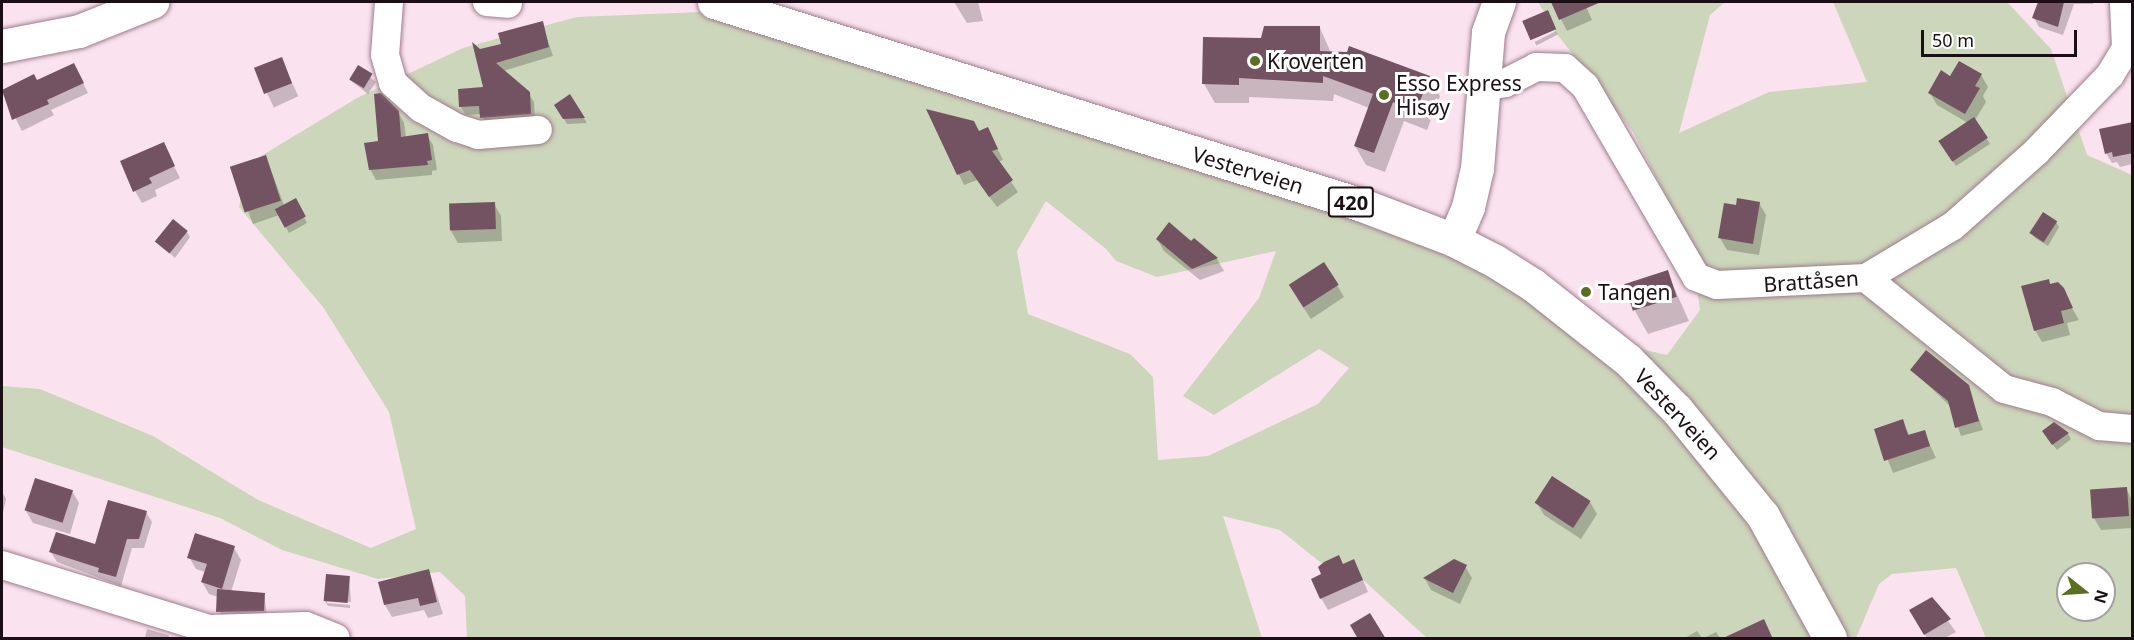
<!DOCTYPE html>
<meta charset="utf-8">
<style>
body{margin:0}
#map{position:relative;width:2134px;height:640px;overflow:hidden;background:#fae3ee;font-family:"Noto Sans",sans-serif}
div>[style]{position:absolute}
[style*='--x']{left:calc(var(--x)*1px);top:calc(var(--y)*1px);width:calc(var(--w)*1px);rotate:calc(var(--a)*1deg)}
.green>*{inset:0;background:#ccd6ba}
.shadow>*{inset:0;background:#0003;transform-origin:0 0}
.building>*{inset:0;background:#735362;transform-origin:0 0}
.roads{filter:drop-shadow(0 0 2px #9e7c8c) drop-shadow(0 0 2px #9e7c8c)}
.minor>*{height:28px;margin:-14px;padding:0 14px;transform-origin:14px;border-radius:14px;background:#fff}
.major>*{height:33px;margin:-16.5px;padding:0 16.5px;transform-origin:16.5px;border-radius:16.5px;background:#fff}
.dots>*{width:16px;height:16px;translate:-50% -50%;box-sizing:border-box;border:3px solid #fff;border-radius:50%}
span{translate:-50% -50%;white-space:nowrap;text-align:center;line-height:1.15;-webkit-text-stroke:6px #fff;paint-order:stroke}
.shield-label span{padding:2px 4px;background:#fff;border:2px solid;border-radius:4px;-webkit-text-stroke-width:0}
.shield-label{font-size:20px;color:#1b0f15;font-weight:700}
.poi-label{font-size:21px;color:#1b0f15}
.left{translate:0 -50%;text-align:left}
.street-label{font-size:21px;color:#1b0f15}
.frame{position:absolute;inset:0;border:3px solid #1b0f15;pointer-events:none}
.north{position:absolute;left:2056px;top:562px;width:60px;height:60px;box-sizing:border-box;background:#fff;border:2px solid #a49fa1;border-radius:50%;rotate:107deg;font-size:16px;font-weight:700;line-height:24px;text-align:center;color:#1b0f15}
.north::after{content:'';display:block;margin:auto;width:21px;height:27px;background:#5a6f1f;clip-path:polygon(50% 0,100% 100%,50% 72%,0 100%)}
.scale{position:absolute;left:1921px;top:30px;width:156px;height:27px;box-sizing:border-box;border:3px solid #1b0f15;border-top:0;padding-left:8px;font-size:18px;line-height:21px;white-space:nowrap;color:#1b0f15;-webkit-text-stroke:4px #fff;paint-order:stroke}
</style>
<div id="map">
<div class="green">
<div style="clip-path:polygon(evenodd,1538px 2px,1725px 2px,1710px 15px,1679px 133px,1769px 92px,1867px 82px,1833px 2px,2007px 2px,2051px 49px,2087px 155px,2132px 175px,2132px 638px,1986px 638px,1956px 568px,1892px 574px,1879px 584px,1856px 638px,1427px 638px,1361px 578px,1320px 562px,1280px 530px,1223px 516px,1262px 638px,467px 638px,465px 596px,440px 572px,378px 579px,282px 550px,220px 518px,2px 447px,2px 386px,40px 389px,153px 436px,258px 500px,371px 548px,416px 529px,389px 412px,323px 307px,239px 207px,248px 164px,357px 98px,463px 48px,577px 17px,700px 12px,821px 35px,1398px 225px,1615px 343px,1667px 355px,1700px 310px,1691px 245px,1633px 132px,1557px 34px,1538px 2px,1046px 201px,1106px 249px,1116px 261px,1157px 277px,1276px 251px,1259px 298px,1183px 396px,1214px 415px,1319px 349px,1349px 368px,1318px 404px,1208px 456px,1158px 460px,1153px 377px,1130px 354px,1028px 314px,1017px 251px,1046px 201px,1538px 2px,2068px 574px,2104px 574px,2104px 610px,2068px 610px,2068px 574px)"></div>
</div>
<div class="shadow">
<div style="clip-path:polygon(954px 2px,978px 2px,983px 21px,967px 23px)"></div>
<div style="clip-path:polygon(1552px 2px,1584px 2px,1592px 20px,1567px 31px)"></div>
<div style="clip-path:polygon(2040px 2px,2093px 2px,2093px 4px,2074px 4px,2063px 35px,2039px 27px,2034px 18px)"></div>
<div style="clip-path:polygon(542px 23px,553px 56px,503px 71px,528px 93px,534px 102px,535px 123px,487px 127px,481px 114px,466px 115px,460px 106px,485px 88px,480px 51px,503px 45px)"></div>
<div style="clip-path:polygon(1320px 28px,1331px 53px,1428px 77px,1440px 96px,1427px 130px,1404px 121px,1385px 172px,1366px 165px,1355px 146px,1369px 108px,1334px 94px,1333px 101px,1249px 97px,1249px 103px,1215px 103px,1204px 84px,1262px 40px)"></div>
<div style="left:1556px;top:31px;width:4px;height:24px;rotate:63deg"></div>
<div style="left:281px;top:59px;width:41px;height:27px;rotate:65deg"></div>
<div style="clip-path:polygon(358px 67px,376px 82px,368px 94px,350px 80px)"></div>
<div style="clip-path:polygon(79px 75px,88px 93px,51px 110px,54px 115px,22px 131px,2px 92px,34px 76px,37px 82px)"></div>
<div style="clip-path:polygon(1981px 75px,1988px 87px,1983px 96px,1986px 102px,1975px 120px,1990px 144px,1956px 166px,1940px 141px,1968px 123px,1937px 105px,1930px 93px,1951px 78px)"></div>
<div style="clip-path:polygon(570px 97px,587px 123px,567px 124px,556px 106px)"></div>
<div style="clip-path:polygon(928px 111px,979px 133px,988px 129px,1003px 160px,998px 162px,1018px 192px,997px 207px,977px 180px,964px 185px)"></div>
<div style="clip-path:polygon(398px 112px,404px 123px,406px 138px,427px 135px,433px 145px,437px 170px,432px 171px,432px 175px,376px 180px,370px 169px,380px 142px)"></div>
<div style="clip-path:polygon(2132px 123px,2132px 164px,2120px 167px,2117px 162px,2112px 163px,2106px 153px)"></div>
<div style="clip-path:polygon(163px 144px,180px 178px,155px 190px,157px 196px,142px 203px,135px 191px)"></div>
<div style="clip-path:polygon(266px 157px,284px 205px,295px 200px,307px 223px,289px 233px,279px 215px,253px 224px,232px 169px)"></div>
<div style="clip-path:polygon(1759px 203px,1766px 215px,1759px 255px,1727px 250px,1720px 238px)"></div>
<div style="clip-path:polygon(494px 204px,501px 216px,502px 241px,458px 243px,451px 231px)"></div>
<div style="clip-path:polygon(2056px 222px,2059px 227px,2048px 246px,2035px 238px,2032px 233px)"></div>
<div style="clip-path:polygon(1169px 225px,1217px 259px,1224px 271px,1200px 280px,1164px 251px,1157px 239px)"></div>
<div style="clip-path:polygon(187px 232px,190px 237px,175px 258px,158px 242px)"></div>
<div style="clip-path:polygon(1667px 272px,1689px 321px,1648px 334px,1635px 311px)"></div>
<div style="clip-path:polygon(2058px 284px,2079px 320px,2067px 323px,2070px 335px,2042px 342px,2035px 330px,2051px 286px)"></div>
<div style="clip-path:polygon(1337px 285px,1344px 297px,1311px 319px,1297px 298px)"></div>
<div style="clip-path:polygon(1912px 370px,1967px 386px,1983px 430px,1961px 436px,1951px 407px)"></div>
<div style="clip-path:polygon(1902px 421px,1910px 436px,1924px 432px,1936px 458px,1893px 473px,1876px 430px)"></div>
<div style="clip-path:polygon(2068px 434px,2071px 439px,2057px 450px,2047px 437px)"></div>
<div style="clip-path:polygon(2126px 488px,2132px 500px,2132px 528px,2101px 530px,2094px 518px)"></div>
<div style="clip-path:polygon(72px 491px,79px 503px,70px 534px,33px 523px,26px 511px)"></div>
<div style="clip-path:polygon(2px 492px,6px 499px,2px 517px)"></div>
<div style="clip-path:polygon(1590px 502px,1597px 514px,1581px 539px,1544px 515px,1537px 503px)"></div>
<div style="clip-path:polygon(146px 512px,152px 522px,144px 548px,132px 548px,121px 586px,57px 562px,51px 552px,97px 546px)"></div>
<div style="clip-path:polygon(234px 548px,241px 560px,231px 592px,264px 594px,267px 616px,221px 617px,218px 597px,209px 594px,202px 582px,205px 572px,196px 569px,189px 557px)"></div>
<div style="clip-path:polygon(1454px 560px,1465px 566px,1472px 578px,1460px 604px,1431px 590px,1425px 579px)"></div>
<div style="clip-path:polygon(1343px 565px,1360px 573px,1368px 592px,1328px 610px,1321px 598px)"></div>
<div style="clip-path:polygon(429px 570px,443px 614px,428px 618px,424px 610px,392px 617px,385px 605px)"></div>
<div style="clip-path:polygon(349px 577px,351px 602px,327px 600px,327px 603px,350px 605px,350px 608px,328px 606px,325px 601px)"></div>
<div style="clip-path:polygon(1932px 599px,1956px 632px,1945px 638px,1927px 638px,1912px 611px)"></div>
<div style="clip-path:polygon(147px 629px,168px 635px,170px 638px,145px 638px)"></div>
<div style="clip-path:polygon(1697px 631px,1702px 638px,1685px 638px)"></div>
<div style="clip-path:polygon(1716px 632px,1720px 638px,1704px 638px)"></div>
</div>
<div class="building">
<div style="clip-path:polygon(1551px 2px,1601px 2px,1559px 20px)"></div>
<div style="clip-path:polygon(2038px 2px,2064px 2px,2058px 27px,2032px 18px)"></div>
<div style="left:1548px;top:10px;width:21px;height:28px;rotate:67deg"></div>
<div style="clip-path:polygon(543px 21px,549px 47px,496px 63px,530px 92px,531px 114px,480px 118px,479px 106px,459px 107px,458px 89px,483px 87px,472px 42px,480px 49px,501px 44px,498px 33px)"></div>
<div style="clip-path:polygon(1264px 26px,1320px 26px,1320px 51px,1347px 52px,1349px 46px,1430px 76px,1416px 111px,1393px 102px,1374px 153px,1354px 146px,1373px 94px,1323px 76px,1323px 83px,1239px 78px,1239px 85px,1202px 84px,1203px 37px,1261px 38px)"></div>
<div style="left:282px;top:57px;width:28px;height:30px;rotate:69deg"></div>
<div style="clip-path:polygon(1959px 61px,1982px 74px,1975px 86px,1980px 88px,1965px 114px,1928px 93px,1941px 70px,1950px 76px)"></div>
<div style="clip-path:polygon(74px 63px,84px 83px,47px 100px,49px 104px,12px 120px,2px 90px,34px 74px,37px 80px)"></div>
<div style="left:358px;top:65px;width:17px;height:17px;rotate:31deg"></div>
<div style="clip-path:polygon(381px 93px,399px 111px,401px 137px,428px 133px,432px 160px,427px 161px,428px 165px,369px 170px,364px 143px,378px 141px,374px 94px)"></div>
<div style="clip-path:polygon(570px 94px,585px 118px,563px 119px,554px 105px)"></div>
<div style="clip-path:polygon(926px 109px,974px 121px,979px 131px,988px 127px,998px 149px,992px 151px,1013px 180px,989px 197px,970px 170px,957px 175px)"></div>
<div style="left:1974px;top:117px;width:25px;height:43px;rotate:56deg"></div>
<div style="clip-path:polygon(2133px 122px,2133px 153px,2113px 157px,2112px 152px,2105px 154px,2099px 129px)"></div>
<div style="clip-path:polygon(164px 142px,175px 166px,149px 178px,152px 183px,133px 192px,120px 161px)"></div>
<div style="left:266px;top:155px;width:48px;height:38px;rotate:72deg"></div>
<div style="left:296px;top:198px;width:21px;height:24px;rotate:62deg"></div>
<div style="clip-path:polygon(1737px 198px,1760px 202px,1753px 244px,1718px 238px,1724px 203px,1736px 205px)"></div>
<div style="left:495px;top:202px;width:27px;height:46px;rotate:88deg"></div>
<div style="left:2043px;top:212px;width:17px;height:25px;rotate:33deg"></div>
<div style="left:173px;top:219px;width:19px;height:29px;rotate:39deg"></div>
<div style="clip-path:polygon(1169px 222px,1191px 241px,1194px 238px,1218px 258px,1192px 269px,1156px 239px)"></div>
<div style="left:1324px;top:262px;width:27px;height:42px;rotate:57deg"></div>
<div style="left:1668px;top:270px;width:28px;height:46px;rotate:72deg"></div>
<div style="clip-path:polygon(2049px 279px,2050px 284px,2058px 282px,2064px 288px,2073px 308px,2061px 311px,2064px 323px,2034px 331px,2021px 286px)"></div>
<div style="clip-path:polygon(1926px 350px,1969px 385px,1979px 421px,1955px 428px,1948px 401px,1910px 370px)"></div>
<div style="clip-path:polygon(1903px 419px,1908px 435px,1925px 430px,1930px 446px,1884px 461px,1874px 429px)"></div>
<div style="clip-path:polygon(2054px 422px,2069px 433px,2052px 445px,2042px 431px)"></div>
<div style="left:1552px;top:476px;width:46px;height:32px;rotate:33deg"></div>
<div style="left:35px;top:478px;width:40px;height:34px;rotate:18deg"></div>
<div style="left:2127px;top:487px;width:29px;height:37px;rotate:86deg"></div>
<div style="clip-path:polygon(108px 500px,147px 511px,139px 539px,127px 539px,116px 577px,98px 572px,99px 568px,49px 552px,56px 532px,95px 544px)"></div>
<div style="clip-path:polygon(195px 533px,235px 546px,222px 589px,201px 582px,207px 564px,187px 558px)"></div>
<div style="clip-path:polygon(1339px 555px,1343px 564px,1354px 559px,1363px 580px,1320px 599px,1311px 579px,1321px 574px,1318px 567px,1324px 562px)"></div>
<div style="clip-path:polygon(1454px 559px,1467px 565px,1453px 593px,1423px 578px)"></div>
<div style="clip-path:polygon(429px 569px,437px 602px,420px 606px,418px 598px,384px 605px,378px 582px)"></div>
<div style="left:326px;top:574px;width:24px;height:27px;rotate:5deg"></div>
<div style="clip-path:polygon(217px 589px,265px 593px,264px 611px,216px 612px)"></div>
<div style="clip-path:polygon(1932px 597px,1951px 619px,1924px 635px,1909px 610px)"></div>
<div style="clip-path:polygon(1370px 613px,1386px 639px,1358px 639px,1350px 625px)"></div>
<div style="clip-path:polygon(1764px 619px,1773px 639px,1721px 639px)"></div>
</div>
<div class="roads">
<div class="minor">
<div style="--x:389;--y:2;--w:53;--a:94.3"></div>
<div style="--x:385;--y:55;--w:29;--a:74"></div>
<div style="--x:393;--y:83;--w:38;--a:42"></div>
<div style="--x:421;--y:108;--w:41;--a:29.1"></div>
<div style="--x:457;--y:128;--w:22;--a:18"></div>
<div style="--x:478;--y:135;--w:60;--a:-4.8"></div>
<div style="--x:487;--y:2;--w:21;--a:5"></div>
<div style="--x:1481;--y:87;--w:24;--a:-9"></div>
<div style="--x:1505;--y:83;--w:35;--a:-27"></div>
<div style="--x:1536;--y:67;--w:29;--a:2"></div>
<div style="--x:1565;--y:68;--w:27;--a:42"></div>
<div style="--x:1585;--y:86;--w:221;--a:59.8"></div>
<div style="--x:1696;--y:277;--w:22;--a:21"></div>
<div style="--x:1717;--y:285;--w:149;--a:-2.7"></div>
<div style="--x:1866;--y:278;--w:101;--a:-30.9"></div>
<div style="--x:1953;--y:226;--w:111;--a:-41.7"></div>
<div style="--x:2036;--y:152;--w:107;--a:-46.1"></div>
<div style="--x:2110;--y:75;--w:31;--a:-59"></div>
<div style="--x:2126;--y:48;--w:46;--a:-92.5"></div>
<div style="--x:1866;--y:278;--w:177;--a:38.8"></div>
<div style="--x:2004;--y:389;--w:50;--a:15.2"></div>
<div style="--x:2052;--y:402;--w:53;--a:27.1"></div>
<div style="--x:2099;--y:426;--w:33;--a:5"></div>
<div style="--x:2;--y:565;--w:217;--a:17.2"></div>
<div style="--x:209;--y:629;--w:97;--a:-1.8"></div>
<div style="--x:306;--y:626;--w:32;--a:22"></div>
</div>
<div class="major">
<div style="--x:714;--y:2;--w:679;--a:17.39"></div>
<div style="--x:1362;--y:205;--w:98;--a:20.8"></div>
<div style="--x:1454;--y:240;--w:46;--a:27.1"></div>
<div style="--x:1495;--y:261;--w:45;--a:32.3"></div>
<div style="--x:1533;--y:285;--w:121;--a:38.3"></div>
<div style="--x:1628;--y:360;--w:70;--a:45.6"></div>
<div style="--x:1677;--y:410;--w:136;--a:50.9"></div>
<div style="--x:1763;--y:516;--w:139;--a:61.2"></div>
<div style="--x:2;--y:46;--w:78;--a:-11"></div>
<div style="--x:79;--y:31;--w:79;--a:-21.7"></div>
<div style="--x:1454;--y:240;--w:36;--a:-67"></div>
<div style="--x:1468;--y:207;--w:39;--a:-77"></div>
<div style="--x:1477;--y:169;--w:137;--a:-85.4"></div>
<div style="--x:1488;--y:32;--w:32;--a:-70"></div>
</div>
</div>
<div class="dots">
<div style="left:1255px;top:61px;background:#5a6f1f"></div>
<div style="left:1384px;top:95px;background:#5a6f1f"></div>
<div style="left:1586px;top:292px;background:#5a6f1f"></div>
</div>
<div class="shield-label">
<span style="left:1351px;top:202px">420</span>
</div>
<div class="poi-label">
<span class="left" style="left:1267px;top:61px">Kroverten</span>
<span class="left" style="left:1396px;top:95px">Esso Express<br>Hisøy</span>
<span class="left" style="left:1598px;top:292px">Tangen</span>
</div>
<div class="street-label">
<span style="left:1248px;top:170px;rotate:17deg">Vesterveien</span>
<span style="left:1811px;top:281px;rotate:-4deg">Brattåsen</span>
<span style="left:1678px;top:414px;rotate:47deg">Vesterveien</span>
</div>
<div class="frame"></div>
<div class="north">N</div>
<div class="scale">50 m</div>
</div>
